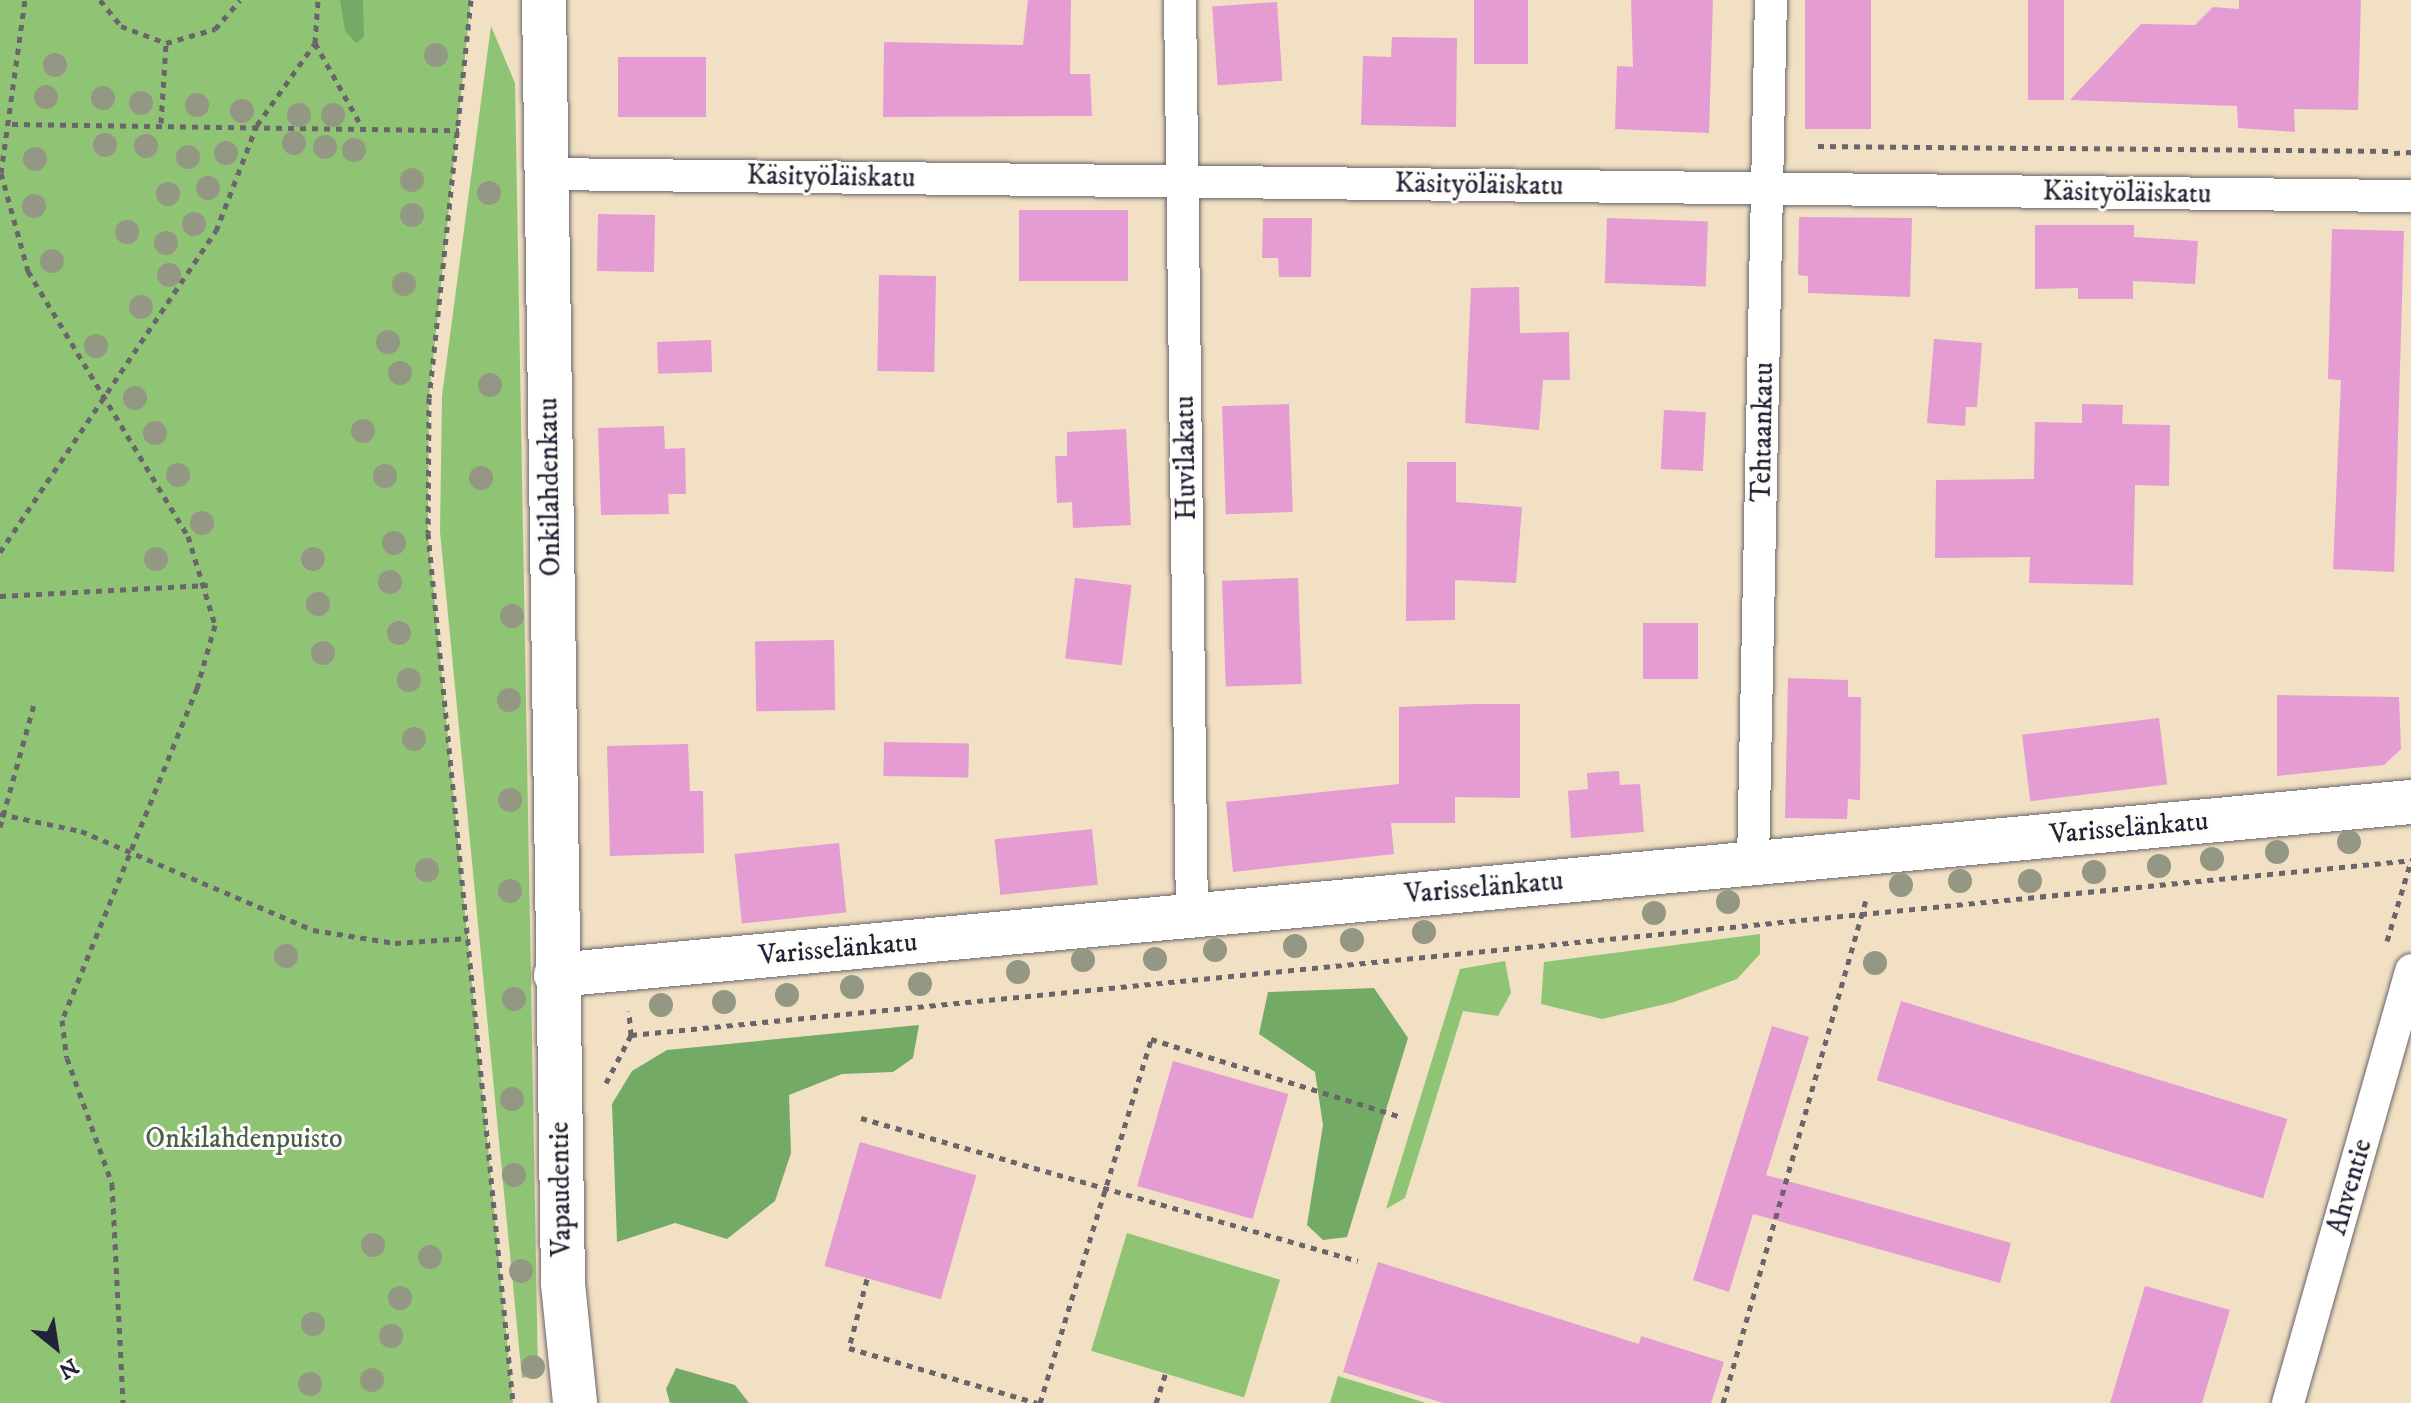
<!DOCTYPE html>
<meta charset="utf-8">
<style>
body{margin:0}
#map{position:relative;width:2411px;height:1403px;overflow:hidden;background:#f1e0c3;font-family:"IM FELL DW Pica",serif}
div>[style]{position:absolute}
[style*='--x']{left:calc(var(--x)*1px);top:calc(var(--y)*1px);width:calc(var(--w)*1px);rotate:calc(var(--a)*1deg)}
.green>*{inset:0;background:#8fc475;transform-origin:0 0}
.forest>*{inset:0;background:#73aa66}
.building>*{inset:0;background:#e49cd2;transform-origin:0 0}
.path>*{height:5px;margin-top:-2.5px;transform-origin:0;background:repeating-linear-gradient(90deg,#6a646b 0 6px,transparent 0 12px)}
.roads{filter:drop-shadow(0 0 2px #6a646b) drop-shadow(0 0 2px #6a646b)}
.street>*{height:32px;margin:-16px;padding:0 16px;transform-origin:16px;border-radius:16px;background:#fff}
.secondary>*{height:44px;margin:-22px;padding:0 22px;transform-origin:22px;border-radius:22px;background:#fff}
.trees>*{width:24px;height:24px;margin:-12px;border-radius:50%;background:#949783}
span{translate:-50% -50%;white-space:nowrap;text-align:center;line-height:1.15;-webkit-text-stroke:6px #fdfcf7;paint-order:stroke}
.street-label{font-size:28px;color:#22223b}
.park-label{font-size:28px;color:#485b4f}
.north{position:absolute;left:16px;top:1307px;width:80px;height:80px;-webkit-text-stroke:6px #fdfcf7;paint-order:stroke;rotate:150deg;font-size:22px;font-weight:700;line-height:32px;text-align:center;color:#22223b}
.north::after{content:'';display:block;margin:auto;width:28px;height:36px;background:#22223b;clip-path:polygon(50% 0,100% 100%,50% 72%,0 100%)}
</style>
<div id="map">
<div class="green">
<div style="clip-path:polygon(0 0,471px 0,429px 398px,428px 533px,513px 1403px,0 1403px)"></div>
<div style="clip-path:polygon(491px 26px,515px 83px,538px 1375px,522px 1378px,440px 532px,442px 396px)"></div>
<div style="clip-path:polygon(1760px 934px,1760px 954px,1737px 979px,1674px 1002px,1602px 1019px,1541px 1004px,1544px 962px)"></div>
<div style="clip-path:polygon(1505px 961px,1511px 993px,1498px 1016px,1463px 1011px,1405px 1198px,1386px 1209px,1460px 969px)"></div>
<div style="left:1127px;top:1233px;width:160px;height:123px;rotate:17deg"></div>
<div style="clip-path:polygon(1338px 1376px,1426px 1403px,1330px 1403px)"></div>
</div>
<div class="forest">
<div style="clip-path:polygon(340px 0,363px 0,364px 37px,356px 43px,345px 31px)"></div>
<div style="clip-path:polygon(1374px 988px,1408px 1038px,1347px 1237px,1323px 1240px,1307px 1225px,1323px 1125px,1315px 1072px,1259px 1034px,1268px 992px)"></div>
<div style="clip-path:polygon(919px 1025px,913px 1058px,893px 1072px,842px 1074px,789px 1095px,791px 1153px,775px 1201px,727px 1239px,675px 1223px,617px 1242px,612px 1104px,632px 1071px,667px 1050px)"></div>
<div style="clip-path:polygon(676px 1368px,735px 1385px,749px 1403px,670px 1403px,666px 1389px)"></div>
</div>
<div class="building">
<div style="clip-path:polygon(1028px 0,1071px 0,1070px 74px,1090px 74px,1092px 116px,883px 117px,884px 42px,1023px 45px)"></div>
<div style="left:1474px;top:0;width:54px;height:64px"></div>
<div style="clip-path:polygon(1631px 0,1713px 0,1709px 133px,1615px 129px,1617px 66px,1633px 67px)"></div>
<div style="left:1805px;top:0;width:66px;height:129px"></div>
<div style="left:2028px;top:0;width:36px;height:100px"></div>
<div style="clip-path:polygon(2239px 0,2361px 0,2358px 110px,2294px 109px,2295px 132px,2238px 128px,2237px 106px,2070px 100px,2141px 24px,2195px 25px,2213px 7px,2239px 9px)"></div>
<div style="left:1277px;top:2px;width:79px;height:65px;rotate:86deg"></div>
<div style="clip-path:polygon(1392px 37px,1457px 38px,1456px 127px,1361px 125px,1363px 56px,1391px 57px)"></div>
<div style="left:618px;top:57px;width:88px;height:60px"></div>
<div style="left:1019px;top:210px;width:109px;height:71px"></div>
<div style="left:598px;top:214px;width:57px;height:57px;rotate:1deg"></div>
<div style="clip-path:polygon(1799px 217px,1912px 218px,1910px 297px,1808px 293px,1808px 276px,1798px 275px)"></div>
<div style="clip-path:polygon(1263px 218px,1312px 218px,1311px 277px,1279px 277px,1278px 258px,1262px 258px)"></div>
<div style="left:1607px;top:218px;width:101px;height:65px;rotate:2deg"></div>
<div style="clip-path:polygon(2035px 225px,2134px 225px,2134px 237px,2198px 241px,2195px 284px,2133px 281px,2133px 299px,2078px 299px,2078px 288px,2035px 289px)"></div>
<div style="clip-path:polygon(2332px 229px,2404px 231px,2394px 572px,2333px 569px,2341px 380px,2328px 379px)"></div>
<div style="left:879px;top:275px;width:57px;height:96px;rotate:1deg"></div>
<div style="clip-path:polygon(1519px 287px,1520px 333px,1569px 332px,1570px 380px,1543px 380px,1539px 430px,1465px 423px,1471px 288px)"></div>
<div style="clip-path:polygon(1934px 339px,1982px 343px,1977px 407px,1966px 407px,1965px 426px,1927px 423px)"></div>
<div style="left:711px;top:340px;width:32px;height:54px;rotate:88deg"></div>
<div style="left:1289px;top:404px;width:108px;height:67px;rotate:88deg"></div>
<div style="clip-path:polygon(2082px 404px,2123px 405px,2122px 424px,2170px 425px,2169px 486px,2135px 485px,2133px 585px,2029px 583px,2030px 557px,1935px 558px,1936px 480px,2034px 479px,2035px 422px,2082px 423px)"></div>
<div style="left:1664px;top:410px;width:42px;height:59px;rotate:3deg"></div>
<div style="clip-path:polygon(664px 426px,665px 449px,685px 448px,686px 494px,668px 494px,669px 514px,601px 515px,598px 428px)"></div>
<div style="clip-path:polygon(1126px 429px,1131px 525px,1073px 528px,1072px 502px,1057px 503px,1055px 456px,1067px 456px,1067px 432px)"></div>
<div style="clip-path:polygon(1407px 462px,1456px 462px,1456px 502px,1522px 507px,1516px 583px,1455px 580px,1455px 620px,1406px 621px)"></div>
<div style="left:1075px;top:578px;width:57px;height:81px;rotate:7deg"></div>
<div style="left:1298px;top:578px;width:106px;height:76px;rotate:88deg"></div>
<div style="left:1643px;top:623px;width:55px;height:56px"></div>
<div style="left:834px;top:640px;width:70px;height:79px;rotate:89deg"></div>
<div style="clip-path:polygon(1788px 678px,1848px 680px,1848px 697px,1861px 697px,1860px 800px,1848px 799px,1847px 819px,1785px 818px)"></div>
<div style="clip-path:polygon(2277px 695px,2399px 697px,2401px 749px,2384px 765px,2277px 776px)"></div>
<div style="clip-path:polygon(1473px 704px,1520px 704px,1520px 798px,1455px 797px,1455px 823px,1391px 823px,1394px 854px,1233px 872px,1226px 802px,1399px 784px,1399px 707px)"></div>
<div style="left:2159px;top:718px;width:67px;height:138px;rotate:83deg"></div>
<div style="left:884px;top:742px;width:85px;height:34px;rotate:1deg"></div>
<div style="clip-path:polygon(688px 744px,690px 791px,703px 791px,704px 853px,610px 856px,607px 746px)"></div>
<div style="clip-path:polygon(1619px 771px,1620px 785px,1640px 784px,1644px 832px,1571px 838px,1568px 791px,1588px 789px,1587px 773px)"></div>
<div style="left:1092px;top:829px;width:56px;height:98px;rotate:84deg"></div>
<div style="left:839px;top:843px;width:70px;height:105px;rotate:84deg"></div>
<div style="left:1901px;top:1001px;width:404px;height:83px;rotate:17deg"></div>
<div style="clip-path:polygon(1772px 1026px,1809px 1037px,1766px 1175px,2011px 1243px,2000px 1283px,1753px 1214px,1729px 1292px,1693px 1280px)"></div>
<div style="left:1173px;top:1061px;width:120px;height:130px;rotate:16deg"></div>
<div style="left:860px;top:1142px;width:121px;height:129px;rotate:16deg"></div>
<div style="clip-path:polygon(1378px 1262px,1639px 1344px,1641px 1336px,1724px 1362px,1711px 1403px,1443px 1403px,1343px 1372px)"></div>
<div style="clip-path:polygon(2145px 1286px,2230px 1310px,2202px 1403px,2110px 1403px)"></div>
</div>
<div class="path">
<div style="--x:100;--y:0;--w:33;--a:51"></div>
<div style="--x:121;--y:26;--w:48;--a:20.7"></div>
<div style="--x:166;--y:43;--w:51;--a:-15.9"></div>
<div style="--x:215;--y:29;--w:38;--a:-49"></div>
<div style="--x:471;--y:0;--w:400;--a:96"></div>
<div style="--x:429;--y:398;--w:135;--a:90.4"></div>
<div style="--x:428;--y:533;--w:874;--a:84.42"></div>
<div style="--x:315;--y:43;--w:96;--a:60.8"></div>
<div style="--x:161;--y:123;--w:80;--a:-86.4"></div>
<div style="--x:12;--y:124;--w:447;--a:0.8"></div>
<div style="--x:1818;--y:146;--w:576;--a:0.5"></div>
<div style="--x:2394;--y:153;--w:17;--a:-3"></div>
<div style="--x:1;--y:173;--w:102;--a:74.6"></div>
<div style="--x:28;--y:271;--w:310;--a:58.9"></div>
<div style="--x:188;--y:536;--w:93;--a:73.1"></div>
<div style="--x:215;--y:625;--w:66;--a:105.9"></div>
<div style="--x:197;--y:688;--w:358;--a:112.1"></div>
<div style="--x:62;--y:1020;--w:38;--a:83"></div>
<div style="--x:67;--y:1058;--w:134;--a:70.3"></div>
<div style="--x:112;--y:1184;--w:219;--a:87.1"></div>
<div style="--x:1;--y:173;--w:175;--a:-82.1"></div>
<div style="--x:0;--y:552;--w:387;--a:-56.1"></div>
<div style="--x:216;--y:231;--w:114;--a:-68.9"></div>
<div style="--x:257;--y:125;--w:100;--a:-54.7"></div>
<div style="--x:315;--y:43;--w:43;--a:-86"></div>
<div style="--x:0;--y:596;--w:208;--a:-3"></div>
<div style="--x:0;--y:814;--w:83;--a:11.9"></div>
<div style="--x:81;--y:831;--w:252;--a:23.1"></div>
<div style="--x:313;--y:930;--w:83;--a:9"></div>
<div style="--x:395;--y:943;--w:73;--a:-3.9"></div>
<div style="--x:0;--y:827;--w:131;--a:-74.5"></div>
<div style="--x:2387;--y:941;--w:84;--a:-73.3"></div>
<div style="--x:631;--y:1035;--w:1789;--a:-5.61"></div>
<div style="--x:606;--y:1083;--w:54;--a:-62.5"></div>
<div style="--x:631;--y:1035;--w:24;--a:-95"></div>
<div style="--x:861;--y:1118;--w:517;--a:16.05"></div>
<div style="--x:867;--y:1279;--w:71;--a:104.6"></div>
<div style="--x:849;--y:1348;--w:196;--a:16.3"></div>
<div style="--x:1040;--y:1403;--w:381;--a:-73"></div>
<div style="--x:1151;--y:1039;--w:262;--a:17.3"></div>
<div style="--x:1156;--y:1403;--w:32;--a:-72"></div>
<div style="--x:1723;--y:1403;--w:527;--a:-74.14"></div>
</div>
<div class="roads">
<div class="street">
<div style="--x:1180;--y:0;--w:916;--a:89.25"></div>
<div style="--x:546;--y:174;--w:1865;--a:0.68"></div>
<div style="--x:1753;--y:863;--w:863;--a:-88.81"></div>
<div style="--x:2288;--y:1403;--w:450;--a:-74.1"></div>
</div>
<div class="secondary">
<div style="--x:544;--y:0;--w:1284;--a:89.15"></div>
<div style="--x:563;--y:1284;--w:120;--a:84.2"></div>
<div style="--x:556;--y:975;--w:1863;--a:-5.33"></div>
</div>
</div>
<div class="trees">
<div style="left:436px;top:55px"></div>
<div style="left:55px;top:65px"></div>
<div style="left:46px;top:97px"></div>
<div style="left:103px;top:98px"></div>
<div style="left:141px;top:103px"></div>
<div style="left:197px;top:105px"></div>
<div style="left:242px;top:111px"></div>
<div style="left:299px;top:115px"></div>
<div style="left:333px;top:115px"></div>
<div style="left:294px;top:143px"></div>
<div style="left:105px;top:145px"></div>
<div style="left:146px;top:146px"></div>
<div style="left:325px;top:147px"></div>
<div style="left:354px;top:150px"></div>
<div style="left:226px;top:153px"></div>
<div style="left:188px;top:157px"></div>
<div style="left:35px;top:159px"></div>
<div style="left:412px;top:180px"></div>
<div style="left:208px;top:188px"></div>
<div style="left:489px;top:193px"></div>
<div style="left:168px;top:194px"></div>
<div style="left:34px;top:206px"></div>
<div style="left:412px;top:215px"></div>
<div style="left:194px;top:224px"></div>
<div style="left:127px;top:232px"></div>
<div style="left:166px;top:243px"></div>
<div style="left:52px;top:261px"></div>
<div style="left:169px;top:275px"></div>
<div style="left:404px;top:284px"></div>
<div style="left:141px;top:307px"></div>
<div style="left:388px;top:342px"></div>
<div style="left:96px;top:346px"></div>
<div style="left:400px;top:373px"></div>
<div style="left:490px;top:385px"></div>
<div style="left:135px;top:398px"></div>
<div style="left:363px;top:431px"></div>
<div style="left:155px;top:433px"></div>
<div style="left:178px;top:475px"></div>
<div style="left:385px;top:476px"></div>
<div style="left:481px;top:478px"></div>
<div style="left:202px;top:523px"></div>
<div style="left:394px;top:543px"></div>
<div style="left:156px;top:559px"></div>
<div style="left:313px;top:559px"></div>
<div style="left:390px;top:582px"></div>
<div style="left:318px;top:604px"></div>
<div style="left:512px;top:616px"></div>
<div style="left:399px;top:633px"></div>
<div style="left:323px;top:653px"></div>
<div style="left:409px;top:680px"></div>
<div style="left:509px;top:700px"></div>
<div style="left:414px;top:739px"></div>
<div style="left:510px;top:800px"></div>
<div style="left:2349px;top:842px"></div>
<div style="left:2277px;top:852px"></div>
<div style="left:2212px;top:859px"></div>
<div style="left:2159px;top:866px"></div>
<div style="left:427px;top:870px"></div>
<div style="left:2094px;top:872px"></div>
<div style="left:1960px;top:881px"></div>
<div style="left:2030px;top:881px"></div>
<div style="left:1901px;top:885px"></div>
<div style="left:510px;top:891px"></div>
<div style="left:1728px;top:902px"></div>
<div style="left:1654px;top:913px"></div>
<div style="left:1424px;top:932px"></div>
<div style="left:1352px;top:940px"></div>
<div style="left:1295px;top:946px"></div>
<div style="left:1215px;top:950px"></div>
<div style="left:286px;top:956px"></div>
<div style="left:1155px;top:959px"></div>
<div style="left:1083px;top:960px"></div>
<div style="left:1875px;top:963px"></div>
<div style="left:1018px;top:972px"></div>
<div style="left:920px;top:984px"></div>
<div style="left:852px;top:987px"></div>
<div style="left:787px;top:995px"></div>
<div style="left:514px;top:999px"></div>
<div style="left:724px;top:1002px"></div>
<div style="left:661px;top:1005px"></div>
<div style="left:512px;top:1099px"></div>
<div style="left:514px;top:1175px"></div>
<div style="left:373px;top:1245px"></div>
<div style="left:430px;top:1257px"></div>
<div style="left:521px;top:1271px"></div>
<div style="left:400px;top:1298px"></div>
<div style="left:313px;top:1324px"></div>
<div style="left:391px;top:1336px"></div>
<div style="left:533px;top:1367px"></div>
<div style="left:372px;top:1380px"></div>
<div style="left:310px;top:1384px"></div>
</div>
<div class="street-label">
<span style="left:831px;top:177px;rotate:1deg">Käsityöläiskatu</span>
<span style="left:1479px;top:185px;rotate:1deg">Käsityöläiskatu</span>
<span style="left:2127px;top:193px;rotate:1deg">Käsityöläiskatu</span>
<span style="left:1763px;top:432px;rotate:-89deg">Tehtaankatu</span>
<span style="left:1186px;top:458px;rotate:-91deg">Huvilakatu</span>
<span style="left:550px;top:487px;rotate:-91deg">Onkilahdenkatu</span>
<span style="left:2129px;top:828px;rotate:-5deg">Varisselänkatu</span>
<span style="left:1484px;top:888px;rotate:-5deg">Varisselänkatu</span>
<span style="left:838px;top:949px;rotate:-5deg">Varisselänkatu</span>
<span style="left:2350px;top:1187px;rotate:-74deg">Ahventie</span>
<span style="left:561px;top:1189px;rotate:-91deg">Vapaudentie</span>
</div>
<div class="park-label">
<span style="left:244px;top:1139px">Onkilahdenpuisto</span>
</div>
<div class="north">N</div>
</div>
